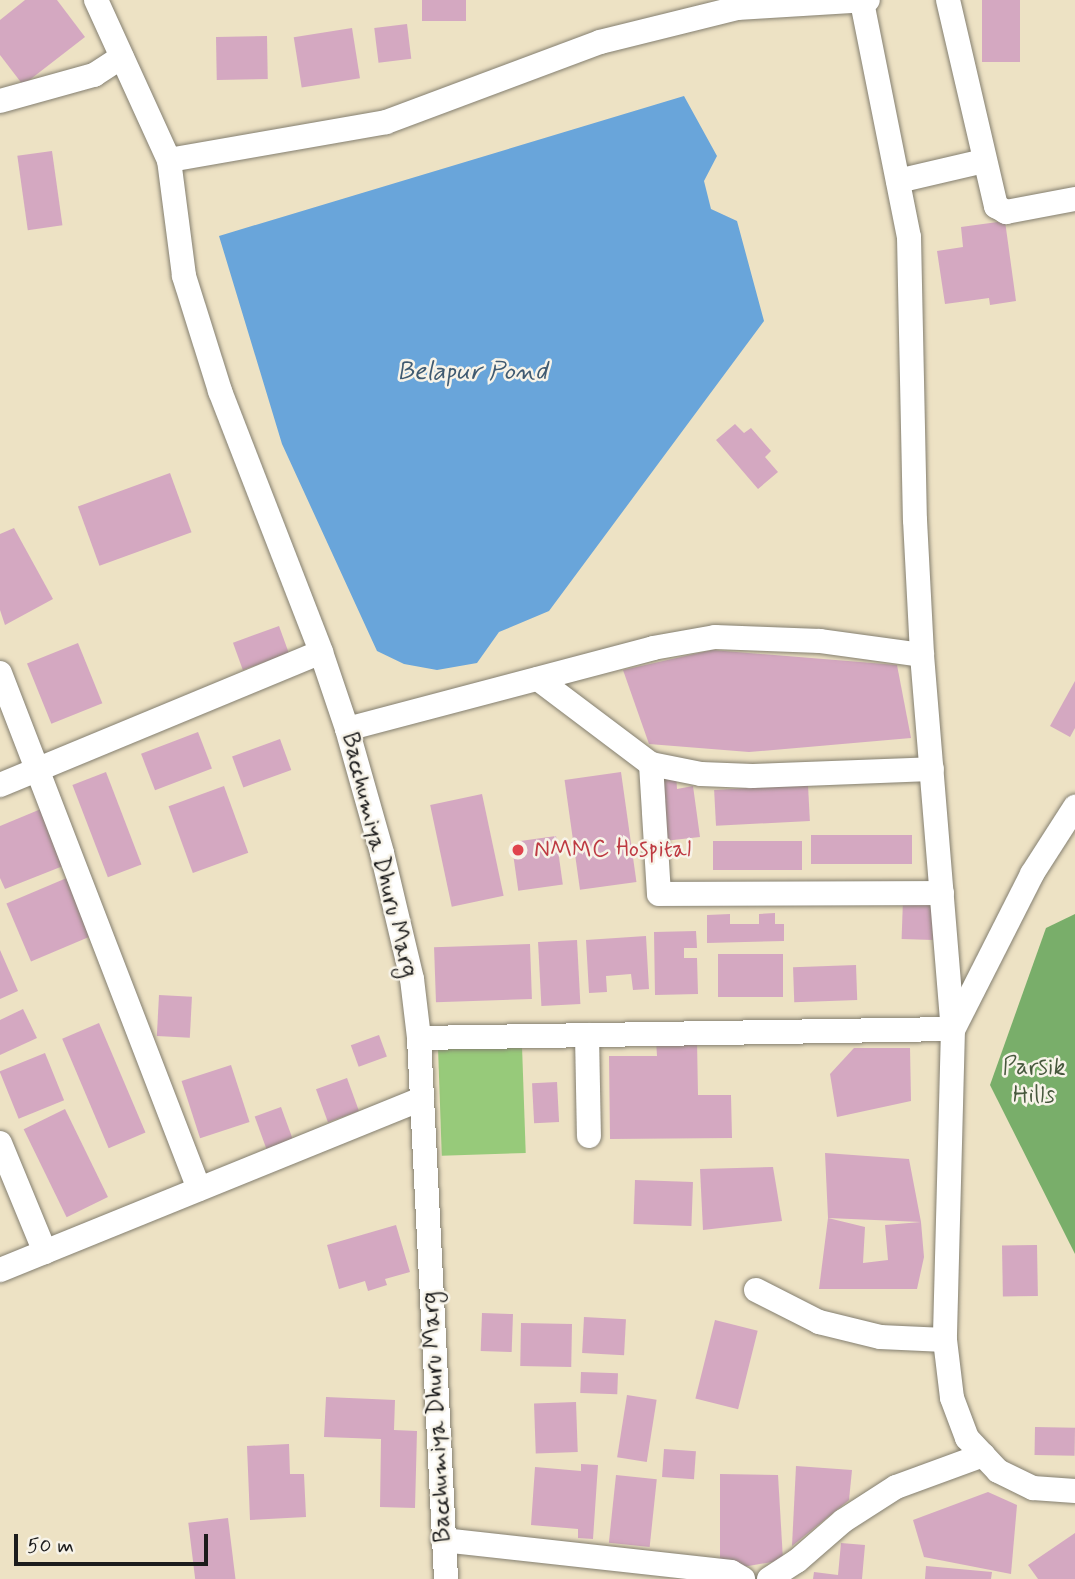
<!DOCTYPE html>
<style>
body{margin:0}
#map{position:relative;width:1075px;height:1579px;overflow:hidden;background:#ede2c4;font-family:Mynerve,sans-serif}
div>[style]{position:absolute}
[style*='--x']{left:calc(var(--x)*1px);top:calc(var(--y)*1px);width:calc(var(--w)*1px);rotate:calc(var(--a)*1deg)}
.green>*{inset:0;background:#97ca7a;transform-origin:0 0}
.forest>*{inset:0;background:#79ae6a}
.water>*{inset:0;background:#69a5da}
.building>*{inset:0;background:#d4a8c1;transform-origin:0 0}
.roads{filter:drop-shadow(0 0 2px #847f70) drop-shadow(0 0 2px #847f70)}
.minor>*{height:24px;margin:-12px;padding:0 12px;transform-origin:12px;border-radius:12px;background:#fff}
.dots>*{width:19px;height:19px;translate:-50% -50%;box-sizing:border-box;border:4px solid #f7f3e8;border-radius:50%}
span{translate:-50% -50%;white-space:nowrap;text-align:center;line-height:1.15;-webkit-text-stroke:5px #f7f3e8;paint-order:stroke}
.health-label{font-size:24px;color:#be3a42}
.left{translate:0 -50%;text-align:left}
.street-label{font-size:24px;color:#1c1c1c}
.park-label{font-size:24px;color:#47593d}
.water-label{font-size:26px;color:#3f5a71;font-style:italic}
.scale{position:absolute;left:14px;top:1534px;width:194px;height:32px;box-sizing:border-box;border:4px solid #1c1c1c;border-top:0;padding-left:9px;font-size:21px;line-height:24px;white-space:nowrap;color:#1c1c1c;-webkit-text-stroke:5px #f7f3e8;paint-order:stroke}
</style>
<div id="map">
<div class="green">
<div style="left:522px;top:1046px;width:107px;height:84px;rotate:88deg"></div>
</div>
<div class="forest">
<div style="clip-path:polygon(1075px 914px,1075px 1254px,990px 1085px,1046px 928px)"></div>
</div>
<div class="water">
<div style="clip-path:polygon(684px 96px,717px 156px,704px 181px,711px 209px,737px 221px,764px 321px,549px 611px,499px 632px,477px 663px,437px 670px,404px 664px,377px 651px,282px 444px,219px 236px)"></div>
</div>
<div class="building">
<div style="clip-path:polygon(25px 0,57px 0,85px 37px,23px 85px,0 55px,0 20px)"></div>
<div style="left:422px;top:0;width:44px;height:21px"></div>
<div style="left:982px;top:0;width:38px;height:62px"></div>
<div style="left:407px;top:24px;width:35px;height:33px;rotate:83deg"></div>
<div style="left:352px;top:28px;width:51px;height:59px;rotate:81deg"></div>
<div style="left:267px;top:36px;width:43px;height:51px;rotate:89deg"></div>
<div style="left:52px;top:151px;width:75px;height:35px;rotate:82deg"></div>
<div style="clip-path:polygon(1005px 221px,1016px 301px,990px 305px,989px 298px,945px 304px,937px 251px,963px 247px,961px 227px)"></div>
<div style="clip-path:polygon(735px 424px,744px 433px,751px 428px,771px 451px,765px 457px,778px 472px,758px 489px,716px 440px)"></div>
<div style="left:170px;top:473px;width:63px;height:98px;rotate:70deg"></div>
<div style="clip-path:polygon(14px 528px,53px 599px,5px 625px,0 610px,0 534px)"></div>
<div style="left:279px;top:626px;width:29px;height:49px;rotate:70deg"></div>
<div style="left:78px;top:643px;width:65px;height:55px;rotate:68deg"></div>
<div style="clip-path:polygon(712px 650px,897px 665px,911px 738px,749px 752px,649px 744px,623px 670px)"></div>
<div style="clip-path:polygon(1075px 681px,1075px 728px,1070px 737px,1050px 726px)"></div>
<div style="left:198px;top:732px;width:39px;height:61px;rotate:69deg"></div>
<div style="left:280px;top:739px;width:33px;height:51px;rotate:70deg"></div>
<div style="left:106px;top:772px;width:99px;height:36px;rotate:69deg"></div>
<div style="left:621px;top:772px;width:111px;height:57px;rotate:82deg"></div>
<div style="clip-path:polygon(676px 773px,677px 789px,693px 786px,700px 837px,664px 841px,655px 776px)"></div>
<div style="left:808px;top:785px;width:36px;height:94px;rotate:87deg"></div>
<div style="left:224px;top:786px;width:71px;height:59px;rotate:70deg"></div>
<div style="left:482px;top:794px;width:104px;height:53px;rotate:78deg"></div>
<div style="clip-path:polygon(41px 809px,63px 866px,5px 889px,0 878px,0 826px)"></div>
<div style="left:912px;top:835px;width:29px;height:101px;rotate:90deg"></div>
<div style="left:556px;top:836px;width:49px;height:45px;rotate:82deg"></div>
<div style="left:802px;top:841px;width:29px;height:89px;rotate:90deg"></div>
<div style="left:69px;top:877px;width:63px;height:68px;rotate:67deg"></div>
<div style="left:903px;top:899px;width:32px;height:40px;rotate:2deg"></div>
<div style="clip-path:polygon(775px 913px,775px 924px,784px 924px,784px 941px,707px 943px,707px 915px,730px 914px,730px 924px,759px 924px,759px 914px)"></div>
<div style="clip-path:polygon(696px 931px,697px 948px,684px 948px,684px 958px,697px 958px,698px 994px,655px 995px,654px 932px)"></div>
<div style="clip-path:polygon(646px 936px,649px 989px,633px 990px,631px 974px,606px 976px,607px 992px,589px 993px,586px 940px)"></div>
<div style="left:577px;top:940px;width:64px;height:39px;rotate:87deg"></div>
<div style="left:530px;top:944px;width:55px;height:96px;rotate:88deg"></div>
<div style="clip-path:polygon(0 950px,18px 991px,0 999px)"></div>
<div style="left:783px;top:954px;width:43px;height:65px;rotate:90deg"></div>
<div style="left:856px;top:965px;width:35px;height:63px;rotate:88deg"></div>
<div style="left:159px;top:995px;width:33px;height:41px;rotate:3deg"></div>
<div style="clip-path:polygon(23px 1009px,37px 1038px,0 1055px,0 1020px)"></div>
<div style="left:99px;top:1023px;width:119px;height:40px;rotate:67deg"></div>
<div style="left:379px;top:1035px;width:23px;height:30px;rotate:70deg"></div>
<div style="clip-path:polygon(656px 1040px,697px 1040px,698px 1095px,731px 1095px,732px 1138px,610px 1139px,609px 1056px,657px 1056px)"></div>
<div style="clip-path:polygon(854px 1048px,910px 1048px,911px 1101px,837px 1117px,830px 1074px)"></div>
<div style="left:45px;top:1053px;width:51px;height:49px;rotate:68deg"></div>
<div style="left:231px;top:1065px;width:60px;height:52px;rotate:72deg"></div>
<div style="left:347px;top:1078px;width:35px;height:33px;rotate:70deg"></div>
<div style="left:557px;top:1082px;width:40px;height:25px;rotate:87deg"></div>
<div style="left:281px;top:1107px;width:40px;height:28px;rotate:70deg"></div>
<div style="left:65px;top:1109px;width:98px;height:46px;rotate:64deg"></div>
<div style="clip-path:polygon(825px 1153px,909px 1159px,921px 1222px,828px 1218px,865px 1227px,863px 1263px,888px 1260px,885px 1225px,921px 1222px,924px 1257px,917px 1289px,819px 1289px,828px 1218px)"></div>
<div style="clip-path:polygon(773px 1167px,782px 1221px,703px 1230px,700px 1169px)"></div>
<div style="left:635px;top:1180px;width:58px;height:44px;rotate:2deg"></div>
<div style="clip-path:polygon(396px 1225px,410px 1272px,385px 1279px,387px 1285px,368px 1291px,365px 1281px,339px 1289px,327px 1245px)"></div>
<div style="left:1037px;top:1245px;width:51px;height:35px;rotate:89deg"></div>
<div style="left:482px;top:1313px;width:31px;height:38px;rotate:2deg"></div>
<div style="left:584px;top:1317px;width:42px;height:36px;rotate:3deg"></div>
<div style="left:715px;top:1320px;width:44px;height:81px;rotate:14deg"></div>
<div style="left:521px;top:1323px;width:51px;height:43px;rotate:1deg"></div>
<div style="left:581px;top:1372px;width:37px;height:21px;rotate:2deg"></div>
<div style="left:627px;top:1395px;width:30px;height:63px;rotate:9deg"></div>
<div style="clip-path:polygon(326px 1397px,395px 1400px,394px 1430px,417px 1431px,415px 1508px,380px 1507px,381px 1439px,324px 1437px)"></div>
<div style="left:576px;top:1402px;width:50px;height:42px;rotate:88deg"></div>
<div style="left:1035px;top:1427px;width:40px;height:28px;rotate:1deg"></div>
<div style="clip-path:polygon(289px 1444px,290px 1474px,304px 1474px,306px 1517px,250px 1520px,247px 1446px)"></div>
<div style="left:664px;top:1449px;width:32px;height:28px;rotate:4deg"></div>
<div style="clip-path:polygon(581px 1464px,598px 1465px,593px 1539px,578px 1538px,578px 1529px,531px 1525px,535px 1467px,581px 1471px)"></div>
<div style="clip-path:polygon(796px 1466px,852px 1470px,849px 1500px,792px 1546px)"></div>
<div style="clip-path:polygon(720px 1474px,778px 1475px,783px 1560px,720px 1571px)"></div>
<div style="left:616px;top:1475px;width:41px;height:68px;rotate:6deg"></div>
<div style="clip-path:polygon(988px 1492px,1017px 1505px,1011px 1574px,924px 1557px,913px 1520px)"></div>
<div style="left:228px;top:1518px;width:62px;height:40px;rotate:83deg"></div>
<div style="clip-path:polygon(1075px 1533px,1075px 1579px,1038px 1579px,1028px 1565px)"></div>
<div style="clip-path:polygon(841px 1543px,865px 1545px,862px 1579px,813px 1579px,814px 1572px,838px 1575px)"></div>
<div style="clip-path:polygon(926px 1566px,992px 1572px,991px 1579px,925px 1579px)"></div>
</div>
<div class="roads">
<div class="minor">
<div style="--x:96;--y:0;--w:176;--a:65.5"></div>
<div style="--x:169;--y:160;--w:117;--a:82.6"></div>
<div style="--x:184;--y:276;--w:121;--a:72.6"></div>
<div style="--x:220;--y:391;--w:280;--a:68.8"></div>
<div style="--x:321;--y:652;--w:81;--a:71.3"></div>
<div style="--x:347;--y:729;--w:129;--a:74.2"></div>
<div style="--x:382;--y:853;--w:130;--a:76.6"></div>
<div style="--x:412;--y:979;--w:59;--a:83.2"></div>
<div style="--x:419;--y:1038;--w:542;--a:87.14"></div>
<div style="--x:948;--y:0;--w:212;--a:76.9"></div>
<div style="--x:996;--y:206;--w:12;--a:31"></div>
<div style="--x:1006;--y:212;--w:70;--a:-10.7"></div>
<div style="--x:862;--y:2;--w:240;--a:78.7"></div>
<div style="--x:909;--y:237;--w:283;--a:88.8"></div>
<div style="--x:915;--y:520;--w:135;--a:87"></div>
<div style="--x:922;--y:655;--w:375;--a:85.3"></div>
<div style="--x:953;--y:1029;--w:311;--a:91.5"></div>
<div style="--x:945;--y:1340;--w:58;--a:83.1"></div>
<div style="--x:952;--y:1398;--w:43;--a:69.4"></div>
<div style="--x:967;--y:1438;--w:45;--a:46.8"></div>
<div style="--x:998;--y:1471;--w:39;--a:26"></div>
<div style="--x:1033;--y:1488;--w:42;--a:4.1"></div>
<div style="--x:0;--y:101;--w:98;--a:-15.5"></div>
<div style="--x:94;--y:75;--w:33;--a:-33"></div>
<div style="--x:169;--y:160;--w:220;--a:-9.9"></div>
<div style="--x:386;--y:122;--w:228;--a:-20.5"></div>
<div style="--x:600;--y:42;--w:141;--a:-13.9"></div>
<div style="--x:737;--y:8;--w:131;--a:-3.5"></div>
<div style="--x:898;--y:181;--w:88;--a:-13.1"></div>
<div style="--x:0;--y:673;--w:553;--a:68.91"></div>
<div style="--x:538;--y:679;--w:141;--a:37"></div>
<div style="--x:651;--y:764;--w:51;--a:11.3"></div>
<div style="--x:701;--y:774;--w:51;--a:2.2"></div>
<div style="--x:752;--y:776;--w:180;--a:-2.2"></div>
<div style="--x:347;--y:729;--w:317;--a:-14.8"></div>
<div style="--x:653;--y:648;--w:63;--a:-10.1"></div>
<div style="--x:715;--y:637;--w:105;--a:2.2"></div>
<div style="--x:820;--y:641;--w:103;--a:7.8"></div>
<div style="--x:651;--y:764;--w:130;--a:86.5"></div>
<div style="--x:659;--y:894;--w:283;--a:-0.2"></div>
<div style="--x:0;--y:785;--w:347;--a:-22.5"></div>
<div style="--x:954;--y:1028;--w:173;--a:-63.1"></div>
<div style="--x:1032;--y:874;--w:80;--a:-57.3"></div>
<div style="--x:587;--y:1035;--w:101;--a:88.9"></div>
<div style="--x:419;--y:1038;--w:534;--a:-0.97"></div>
<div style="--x:0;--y:1143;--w:118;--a:67.6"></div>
<div style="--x:0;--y:1270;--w:455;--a:-22.1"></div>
<div style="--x:756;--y:1290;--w:71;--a:26.9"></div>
<div style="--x:819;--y:1322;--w:63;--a:13.8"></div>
<div style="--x:880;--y:1337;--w:65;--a:2.6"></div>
<div style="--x:443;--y:1540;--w:290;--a:6.3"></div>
<div style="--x:731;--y:1572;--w:14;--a:30"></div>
<div style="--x:769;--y:1579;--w:33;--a:-33"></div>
<div style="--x:797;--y:1561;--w:61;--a:-41"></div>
<div style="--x:843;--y:1521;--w:63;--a:-32.7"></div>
<div style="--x:896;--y:1487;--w:93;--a:-20.2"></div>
</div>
</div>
<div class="dots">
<div style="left:518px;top:850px;background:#e0444e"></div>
</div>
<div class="health-label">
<span class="left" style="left:534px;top:850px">NMMC Hospital</span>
</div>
<div class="street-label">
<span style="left:379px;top:855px;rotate:76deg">Bacchumiya Dhuru Marg</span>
<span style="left:437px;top:1417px;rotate:-93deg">Bacchumiya Dhuru Marg</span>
</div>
<div class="park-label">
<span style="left:1034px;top:1082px">Parsik<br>Hills</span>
</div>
<div class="water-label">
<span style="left:472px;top:373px">Belapur Pond</span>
</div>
<div class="scale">50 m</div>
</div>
